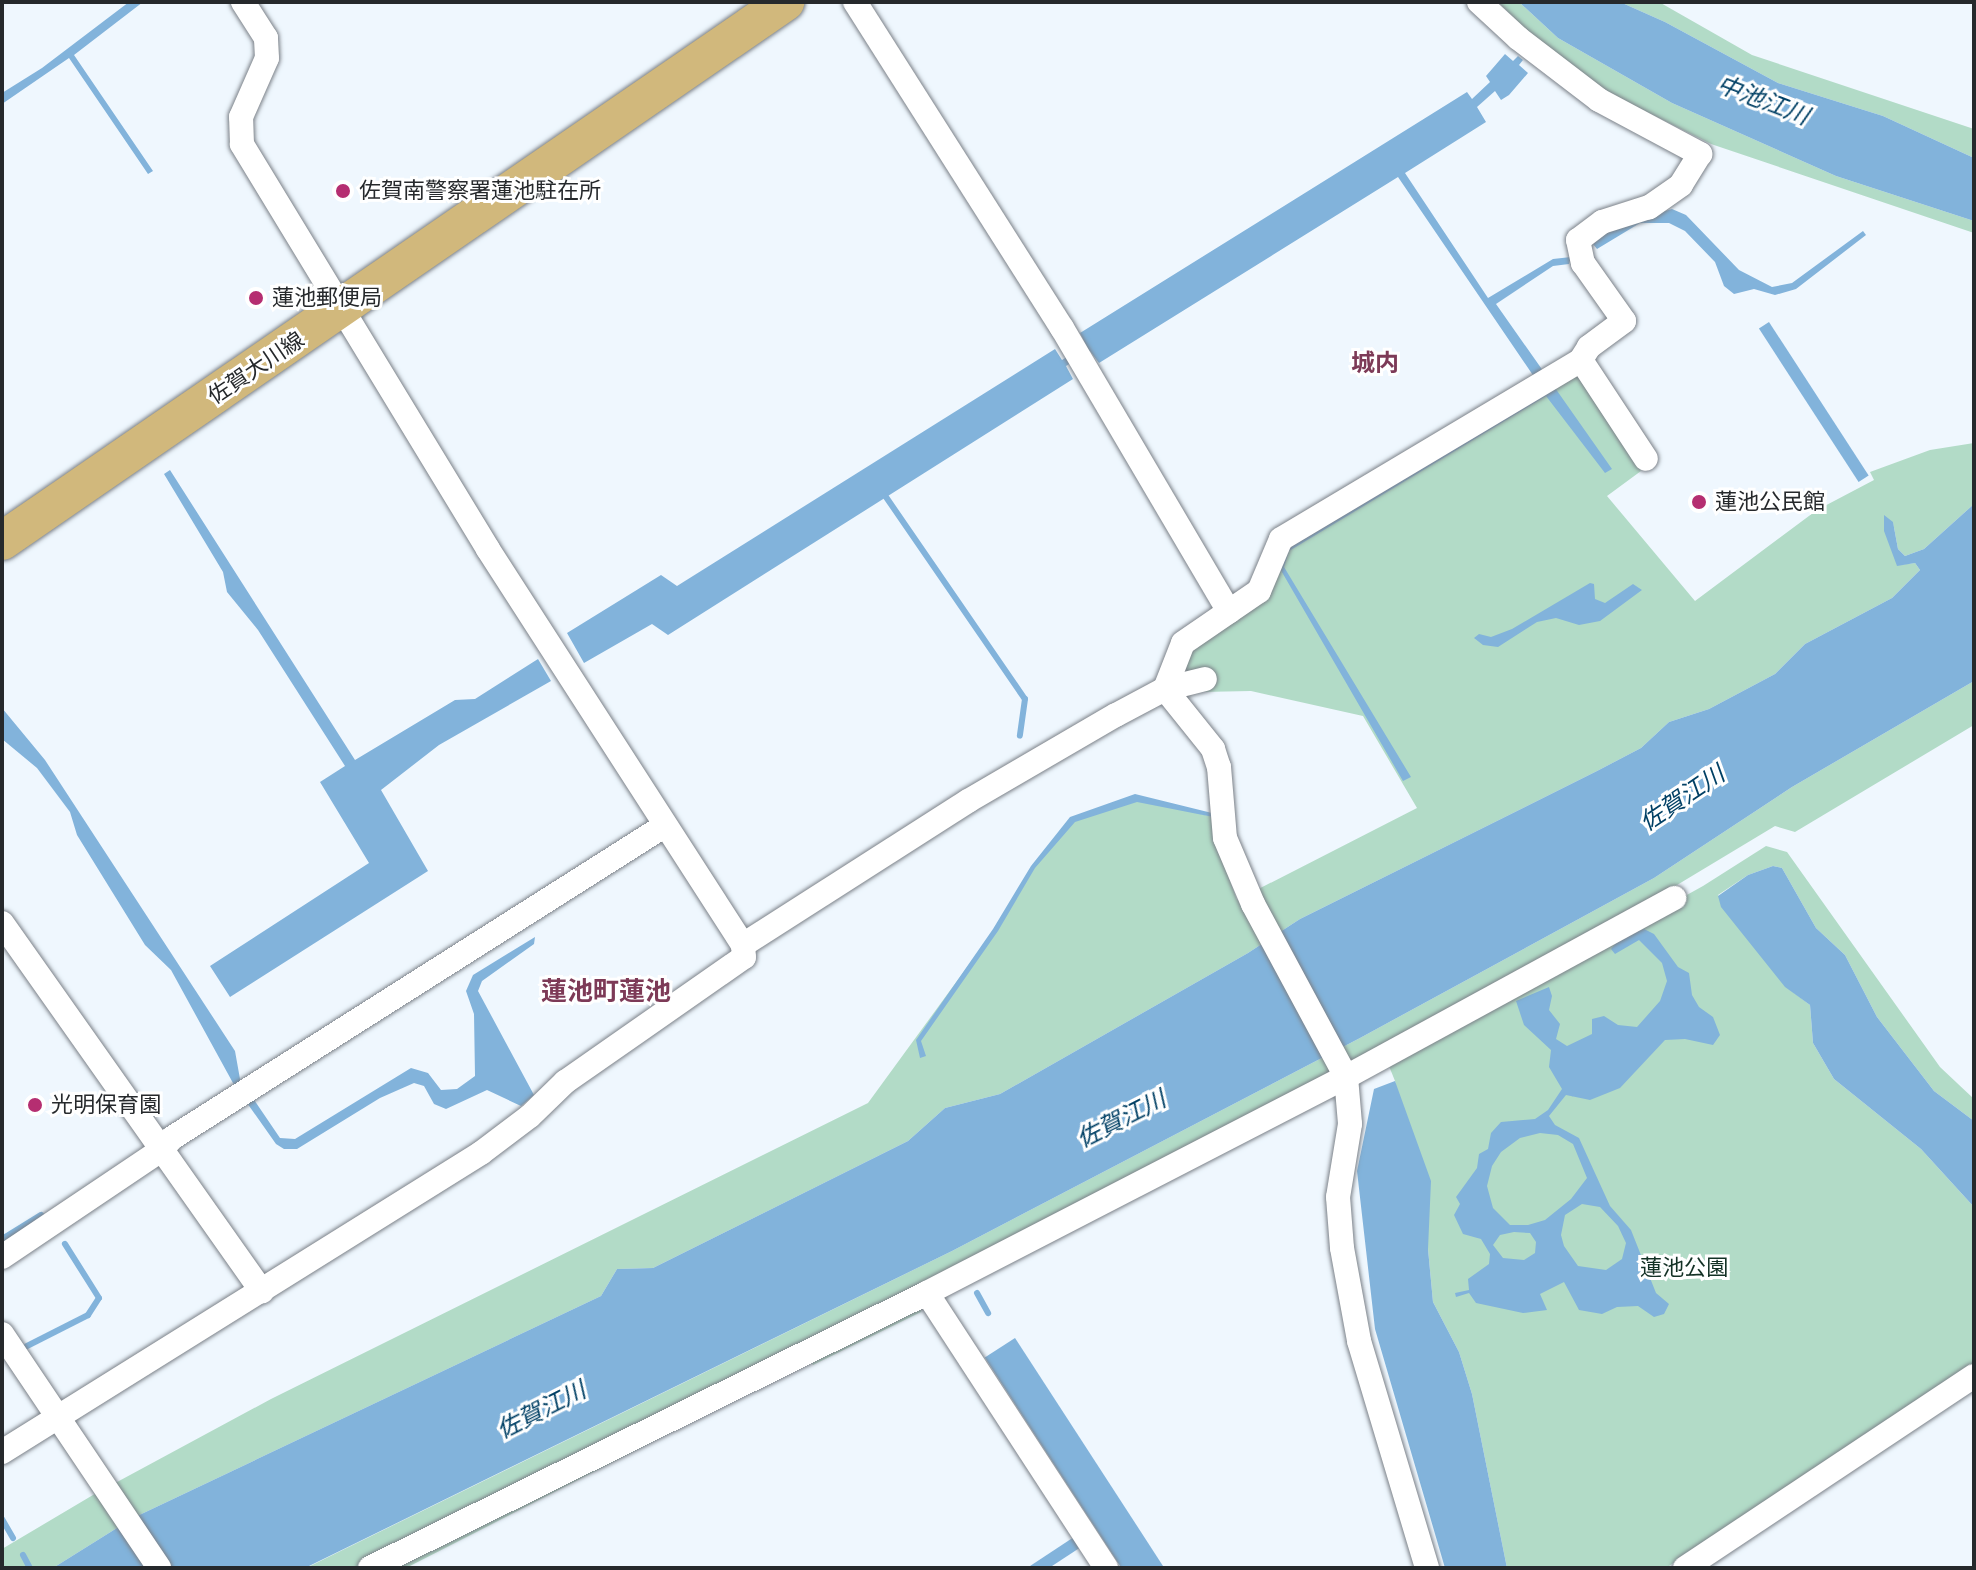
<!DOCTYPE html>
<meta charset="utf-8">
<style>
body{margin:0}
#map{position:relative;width:1976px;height:1570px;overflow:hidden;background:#eff7fe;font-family:Helvetica,"Noto Sans JP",sans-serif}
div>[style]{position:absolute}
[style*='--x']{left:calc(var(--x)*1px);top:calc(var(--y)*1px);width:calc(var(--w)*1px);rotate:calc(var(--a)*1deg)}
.green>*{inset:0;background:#b2dbc7}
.water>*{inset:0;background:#82b3db;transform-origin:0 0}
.stream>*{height:6px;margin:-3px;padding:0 3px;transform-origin:3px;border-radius:3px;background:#82b3db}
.roads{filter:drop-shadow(0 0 2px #7b8188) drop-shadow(0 0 2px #7b8188)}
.minor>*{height:24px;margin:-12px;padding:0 12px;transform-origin:12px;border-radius:12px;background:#fff}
.primary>*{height:38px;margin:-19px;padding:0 19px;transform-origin:19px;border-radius:19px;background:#d1b87c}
.dots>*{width:22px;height:22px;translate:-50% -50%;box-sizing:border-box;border:4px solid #fff;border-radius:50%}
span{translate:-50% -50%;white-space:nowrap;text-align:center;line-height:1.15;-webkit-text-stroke:6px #fff;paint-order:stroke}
.poi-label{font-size:22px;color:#26292c}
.left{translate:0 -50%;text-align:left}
.street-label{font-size:22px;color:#26292c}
.park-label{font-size:22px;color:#133125}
.water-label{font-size:24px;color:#014065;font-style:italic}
.neighbourhood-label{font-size:24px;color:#7d3a57;font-weight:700}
.quarter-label{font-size:26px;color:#7d3a57;font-weight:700}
.frame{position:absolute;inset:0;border:4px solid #26292c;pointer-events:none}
</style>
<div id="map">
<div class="green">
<div style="clip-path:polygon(1498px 2px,1519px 2px,1558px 38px,1672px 103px,1836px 176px,1974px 221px,1974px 233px,1711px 144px,1607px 92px,1525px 29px)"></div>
<div style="clip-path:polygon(1620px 2px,1659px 2px,1752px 55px,1974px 129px,1974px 158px,1883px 116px,1778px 83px,1665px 22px)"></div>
<div style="clip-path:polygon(1574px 371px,1641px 471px,1607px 496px,1695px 601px,1817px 510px,1874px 480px,1870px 472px,1930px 450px,1974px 443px,1974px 504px,1924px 549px,1905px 556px,1898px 549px,1893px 522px,1897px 565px,1915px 563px,1920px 570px,1892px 598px,1805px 644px,1775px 674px,1709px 709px,1669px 722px,1641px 748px,1597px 771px,1300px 919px,1248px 953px,1000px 1094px,945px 1108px,908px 1141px,653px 1268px,617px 1269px,601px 1296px,133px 1518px,53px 1568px,2px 1568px,2px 1549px,93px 1495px,271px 1399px,868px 1103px,1000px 922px,1033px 866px,1071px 821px,1136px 798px,1217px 818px,1221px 856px,1237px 900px,1417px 808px,1363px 716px,1251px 691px,1201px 692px,1184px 667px,1190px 644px,1263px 595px,1283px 545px)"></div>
<div style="clip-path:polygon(1974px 681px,1974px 725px,1795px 832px,1775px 826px,1594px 935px,923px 1287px,921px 1312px,813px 1365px,800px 1349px,674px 1431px,406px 1568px,306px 1568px,952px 1251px,1360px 1038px,1654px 878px,1792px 787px)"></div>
<div style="clip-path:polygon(1766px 846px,1787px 852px,1940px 1067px,1974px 1099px,1974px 1121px,1934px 1091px,1877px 1017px,1845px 955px,1816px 928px,1782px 868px,1773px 866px,1748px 875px,1718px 895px,1785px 986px,1810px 1005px,1813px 1043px,1834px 1079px,1921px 1149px,1974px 1207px,1974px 1363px,1666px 1568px,1507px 1568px,1472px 1394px,1459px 1352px,1433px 1302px,1428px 1249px,1395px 1081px,1387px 1061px,1703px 886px)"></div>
</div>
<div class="water">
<div style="clip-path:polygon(129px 2px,143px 2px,74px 55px,153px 171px,148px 174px,69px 58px,2px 104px,2px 93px,42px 68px)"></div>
<div style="clip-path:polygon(1519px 2px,1620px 2px,1665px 22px,1778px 83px,1883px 116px,1974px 158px,1974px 221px,1836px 176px,1672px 103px,1558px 38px)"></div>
<div style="clip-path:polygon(1505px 54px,1513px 61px,1518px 56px,1523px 60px,1519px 65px,1528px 73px,1509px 95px,1501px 100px,1495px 91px,1477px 107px,1486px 122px,1405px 173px,1488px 298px,1553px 259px,1571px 257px,1569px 264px,1553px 266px,1496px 304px,1612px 469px,1605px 473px,1546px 396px,1289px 551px,1284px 567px,1411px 777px,1403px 781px,1279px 567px,1285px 546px,1543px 390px,1398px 177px,1099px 363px,1090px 351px,1066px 366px,1073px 379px,668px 635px,652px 624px,584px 663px,567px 633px,661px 575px,677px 586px,1055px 349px,1062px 360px,1086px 345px,1080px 333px,1467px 92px,1472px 99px,1490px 82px,1486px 76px)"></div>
<div style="clip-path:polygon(1672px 209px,1686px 215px,1739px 270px,1772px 287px,1792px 283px,1863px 231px,1866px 235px,1796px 289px,1775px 295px,1754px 289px,1734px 294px,1724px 286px,1715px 262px,1685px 231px,1669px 223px,1640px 223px,1597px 249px,1593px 244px,1631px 213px,1637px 219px)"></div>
<div style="left:1769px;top:322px;width:183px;height:12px;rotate:57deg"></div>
<div style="clip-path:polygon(170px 470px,355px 760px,455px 700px,475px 699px,538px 659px,551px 681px,439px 745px,381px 790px,428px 871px,230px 997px,210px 966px,369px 863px,320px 782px,345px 766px,258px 630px,227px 592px,223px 572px,164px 474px)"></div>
<div style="clip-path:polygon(1974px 504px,1974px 681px,1792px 787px,1654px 878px,1360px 1038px,952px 1251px,305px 1568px,53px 1568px,133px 1518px,601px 1296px,617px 1269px,653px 1268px,908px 1141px,945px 1108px,1000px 1094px,1248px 953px,1300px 919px,1597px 771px,1641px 748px,1669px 722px,1709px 709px,1775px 674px,1805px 644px,1892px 598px,1920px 570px,1915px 563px,1897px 566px,1884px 531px,1884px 515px,1893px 522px,1898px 549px,1905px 556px,1924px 549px)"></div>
<div style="clip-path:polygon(1590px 583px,1594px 584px,1595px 599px,1605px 603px,1633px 584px,1642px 590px,1600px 621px,1579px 625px,1556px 618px,1537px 622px,1498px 647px,1483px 645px,1474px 638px,1479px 634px,1491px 637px,1512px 629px)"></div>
<div style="clip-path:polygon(2px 708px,45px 760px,235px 1051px,240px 1079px,280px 1138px,295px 1139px,411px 1068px,428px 1073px,441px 1090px,457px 1089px,475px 1076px,474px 1014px,466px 991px,473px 975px,535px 937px,534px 944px,482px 981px,478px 991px,534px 1095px,521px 1106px,487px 1090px,446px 1109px,434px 1104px,424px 1086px,414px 1083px,380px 1098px,297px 1149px,284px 1149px,276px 1144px,233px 1083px,171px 970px,145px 945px,77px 835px,70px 812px,37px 768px,2px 739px)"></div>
<div style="clip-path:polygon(1135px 794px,1212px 813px,1213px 817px,1137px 802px,1075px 822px,1035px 868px,998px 931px,921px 1041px,926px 1056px,920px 1058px,916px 1040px,993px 929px,1031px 866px,1070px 817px)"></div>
<div style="clip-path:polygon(1773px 866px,1782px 868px,1816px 928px,1845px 955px,1877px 1017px,1934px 1091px,1974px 1121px,1974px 1207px,1921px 1149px,1834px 1079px,1813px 1043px,1810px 1005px,1785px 987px,1721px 907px,1718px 896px,1748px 875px)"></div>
<div style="clip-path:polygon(evenodd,1644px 929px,1654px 934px,1678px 967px,1689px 973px,1692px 995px,1699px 1007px,1713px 1017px,1720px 1035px,1713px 1045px,1685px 1039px,1665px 1040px,1620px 1088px,1590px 1100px,1566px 1095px,1549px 1116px,1555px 1125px,1579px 1138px,1610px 1206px,1631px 1230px,1656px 1293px,1669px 1304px,1664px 1314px,1654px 1317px,1638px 1306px,1617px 1307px,1602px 1314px,1579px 1310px,1564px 1282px,1540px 1294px,1547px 1310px,1523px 1313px,1476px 1303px,1469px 1293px,1456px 1297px,1455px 1293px,1469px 1290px,1468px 1279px,1489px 1264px,1490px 1254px,1481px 1239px,1463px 1234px,1454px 1215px,1460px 1204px,1456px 1197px,1477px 1168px,1479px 1154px,1488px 1149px,1491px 1133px,1501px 1122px,1535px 1119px,1548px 1110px,1562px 1089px,1549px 1067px,1551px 1050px,1524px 1025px,1516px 1001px,1549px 987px,1552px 996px,1549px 1010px,1560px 1024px,1556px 1039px,1567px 1046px,1592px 1034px,1592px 1019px,1604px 1016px,1618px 1025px,1637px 1027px,1660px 1001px,1667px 981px,1662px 963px,1639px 940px,1615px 954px,1611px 949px,1622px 936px,1644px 929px,1540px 1133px,1558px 1135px,1573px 1144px,1587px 1178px,1571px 1199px,1545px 1220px,1528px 1225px,1510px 1225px,1493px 1208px,1487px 1186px,1492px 1166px,1501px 1152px,1520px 1138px,1540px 1133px,1644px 929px,1582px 1204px,1600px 1207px,1618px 1226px,1626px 1243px,1622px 1259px,1606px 1270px,1578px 1266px,1564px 1246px,1561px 1235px,1565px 1215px,1582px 1204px,1644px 929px,1514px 1232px,1530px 1233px,1536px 1242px,1535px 1253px,1524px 1260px,1503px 1258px,1493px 1245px,1500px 1235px,1514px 1232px)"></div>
<div style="clip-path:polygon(1395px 1081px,1431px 1181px,1428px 1249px,1433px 1302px,1459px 1352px,1472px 1394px,1507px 1568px,1445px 1568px,1375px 1329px,1357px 1171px,1374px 1089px)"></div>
<div style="left:1015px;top:1338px;width:275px;height:36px;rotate:57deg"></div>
<div style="clip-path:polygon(1074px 1537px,1081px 1547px,1049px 1568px,1027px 1568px)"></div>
</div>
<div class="stream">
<div style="--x:886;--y:497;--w:245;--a:55.5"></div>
<div style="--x:1025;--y:699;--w:37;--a:98"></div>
<div style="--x:2;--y:1239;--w:46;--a:-31.6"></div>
<div style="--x:977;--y:1293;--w:23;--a:61"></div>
<div style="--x:27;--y:1346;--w:68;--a:-26.9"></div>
<div style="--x:88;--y:1315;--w:20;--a:-57"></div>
<div style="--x:99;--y:1298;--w:64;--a:-122.2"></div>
<div style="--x:2;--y:1519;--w:22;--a:60"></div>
<div style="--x:23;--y:1555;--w:15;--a:62"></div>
</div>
<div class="roads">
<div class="minor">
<div style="--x:855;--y:2;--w:386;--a:57.6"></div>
<div style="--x:1062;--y:328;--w:329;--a:59.5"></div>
<div style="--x:1479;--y:2;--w:53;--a:42.7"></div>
<div style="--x:1518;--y:38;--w:102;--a:37.4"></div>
<div style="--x:1599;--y:100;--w:115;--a:28.1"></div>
<div style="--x:1700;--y:154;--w:36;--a:122"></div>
<div style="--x:1681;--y:185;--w:39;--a:145"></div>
<div style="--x:1649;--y:207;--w:49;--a:162.3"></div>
<div style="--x:1602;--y:222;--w:30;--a:143"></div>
<div style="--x:1578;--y:240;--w:24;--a:78"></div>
<div style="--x:1583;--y:263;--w:71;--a:54.7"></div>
<div style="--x:1624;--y:321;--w:44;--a:143.4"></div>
<div style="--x:1589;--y:347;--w:15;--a:122"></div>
<div style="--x:1165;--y:689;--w:77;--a:51.3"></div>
<div style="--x:1213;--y:749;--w:19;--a:72"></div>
<div style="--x:1219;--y:767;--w:71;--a:85.2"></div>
<div style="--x:1225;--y:838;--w:72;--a:67"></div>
<div style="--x:1253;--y:904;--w:196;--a:61.7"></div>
<div style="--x:1346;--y:1077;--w:47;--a:85.1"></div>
<div style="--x:1350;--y:1124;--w:74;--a:99.3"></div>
<div style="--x:1338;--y:1197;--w:51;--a:85.5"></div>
<div style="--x:1342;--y:1248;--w:95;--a:79.6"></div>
<div style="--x:1359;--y:1341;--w:237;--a:73.3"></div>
<div style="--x:1165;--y:689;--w:49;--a:-68.6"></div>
<div style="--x:1183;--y:643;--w:92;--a:-34.4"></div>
<div style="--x:1259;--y:591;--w:56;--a:-67.1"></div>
<div style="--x:1281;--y:539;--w:349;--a:-30.8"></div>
<div style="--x:1581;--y:360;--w:118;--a:56.7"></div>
<div style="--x:2;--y:923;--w:451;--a:54.8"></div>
<div style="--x:743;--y:945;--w:267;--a:-32.6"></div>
<div style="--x:968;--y:801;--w:171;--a:-30.2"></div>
<div style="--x:1116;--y:715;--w:55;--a:-28"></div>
<div style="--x:1165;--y:689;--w:41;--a:-14"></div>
<div style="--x:2;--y:1257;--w:192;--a:-33.9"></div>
<div style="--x:161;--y:1150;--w:16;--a:-47"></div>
<div style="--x:172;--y:1138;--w:583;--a:-32.38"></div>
<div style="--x:927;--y:1293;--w:328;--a:56.9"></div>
<div style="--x:2;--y:1334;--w:282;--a:56.1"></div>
<div style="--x:2;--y:1452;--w:565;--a:-31.97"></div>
<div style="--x:481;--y:1153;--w:61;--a:-37.1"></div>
<div style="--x:530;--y:1116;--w:49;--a:-44.2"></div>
<div style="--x:565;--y:1082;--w:218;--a:-34.9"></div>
<div style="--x:744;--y:957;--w:12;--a:-95"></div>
<div style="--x:743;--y:945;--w:471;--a:-122.8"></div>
<div style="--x:488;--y:549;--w:474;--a:-121.3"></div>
<div style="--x:242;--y:144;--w:27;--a:-92"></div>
<div style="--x:241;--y:117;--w:64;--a:-66.2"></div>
<div style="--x:267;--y:58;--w:20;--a:-93"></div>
<div style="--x:266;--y:38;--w:43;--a:-122.6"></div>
<div style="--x:370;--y:1568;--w:621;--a:-26.28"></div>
<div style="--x:927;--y:1293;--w:471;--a:-27.3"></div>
<div style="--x:1346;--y:1077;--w:374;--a:-28.6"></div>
<div style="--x:1685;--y:1568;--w:347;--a:-33.6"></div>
</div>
<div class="primary">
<div style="--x:2;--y:541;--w:951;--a:-34.54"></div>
</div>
</div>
<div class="dots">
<div style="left:343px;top:191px;background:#b52e71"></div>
<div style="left:256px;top:298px;background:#b52e71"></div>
<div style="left:1699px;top:502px;background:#b52e71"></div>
<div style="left:35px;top:1105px;background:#b52e71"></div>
</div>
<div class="poi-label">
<span class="left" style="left:359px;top:191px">佐賀南警察署蓮池駐在所</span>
<span class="left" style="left:272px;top:298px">蓮池郵便局</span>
<span class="left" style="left:1715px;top:502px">蓮池公民館</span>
<span class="left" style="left:51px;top:1105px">光明保育園</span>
</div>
<div class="street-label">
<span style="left:256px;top:368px;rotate:-34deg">佐賀大川線</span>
</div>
<div class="park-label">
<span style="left:1684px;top:1268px">蓮池公園</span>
</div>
<div class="water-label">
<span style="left:1763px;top:100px;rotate:21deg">中池江川</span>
<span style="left:1682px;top:798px;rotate:-34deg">佐賀江川</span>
<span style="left:1121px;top:1119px;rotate:-27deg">佐賀江川</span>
<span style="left:541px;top:1410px;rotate:-27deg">佐賀江川</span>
</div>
<div class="neighbourhood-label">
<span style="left:1375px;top:363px">城内</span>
</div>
<div class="quarter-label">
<span style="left:606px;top:992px">蓮池町蓮池</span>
</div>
<div class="frame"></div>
</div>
